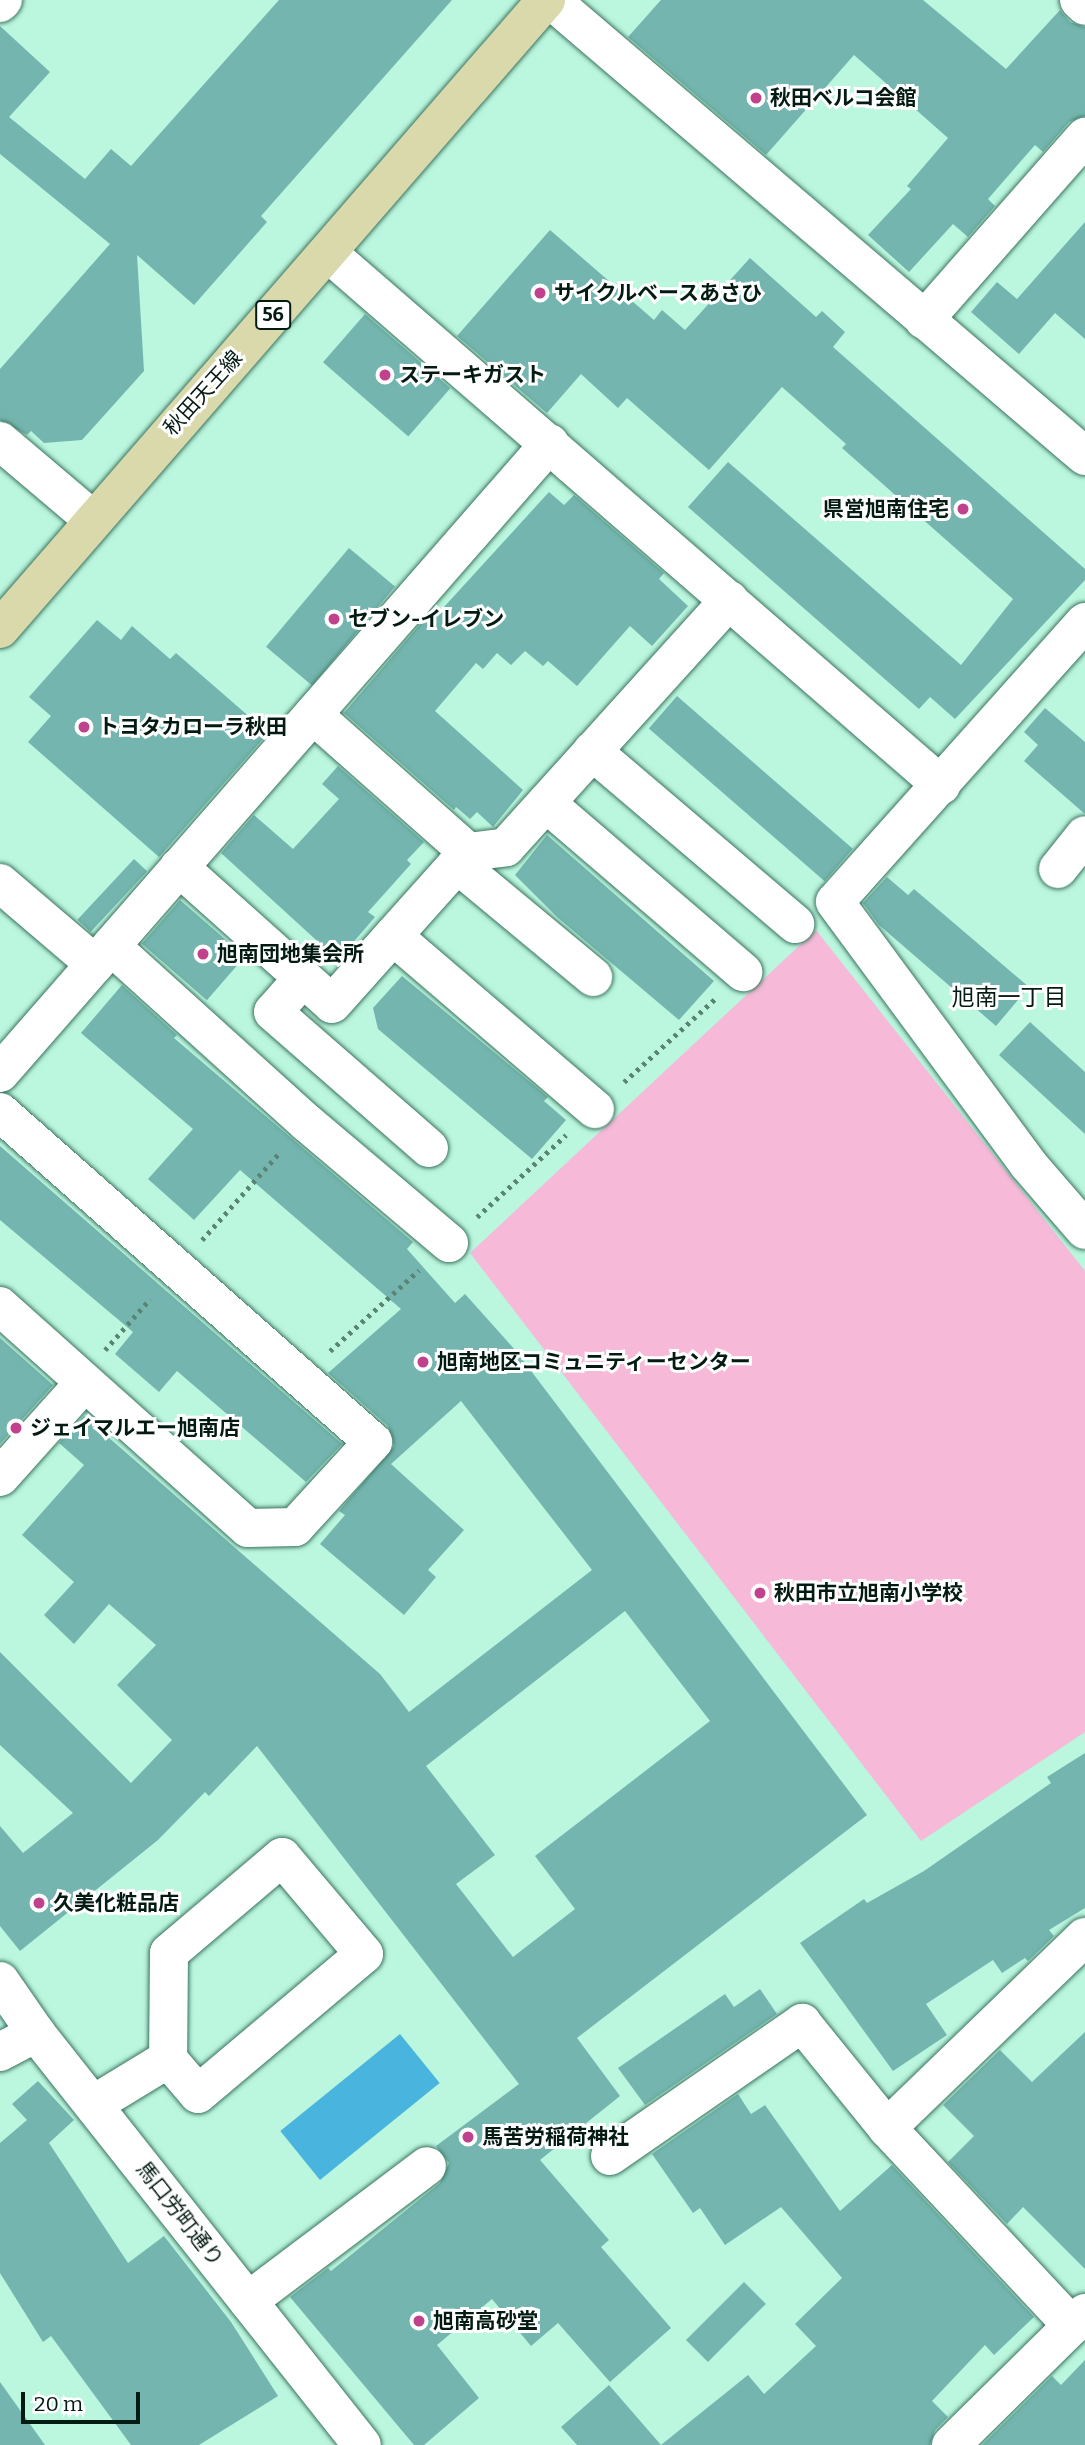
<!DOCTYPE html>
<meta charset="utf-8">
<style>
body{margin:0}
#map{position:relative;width:1085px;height:2445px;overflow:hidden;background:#bbf6de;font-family:Bitter,"Noto Sans JP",serif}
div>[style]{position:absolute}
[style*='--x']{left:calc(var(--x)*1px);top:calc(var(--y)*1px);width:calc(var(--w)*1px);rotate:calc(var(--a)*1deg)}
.green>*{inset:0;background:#f6bad8}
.water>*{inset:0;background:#49b4de;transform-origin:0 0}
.building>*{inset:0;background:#74b6af;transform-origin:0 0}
.path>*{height:4.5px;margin-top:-2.25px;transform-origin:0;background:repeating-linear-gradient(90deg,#5b8474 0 3.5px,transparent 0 8.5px)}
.roads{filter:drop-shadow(0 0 2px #3b735f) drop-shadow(0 0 2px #3b735f)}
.minor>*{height:38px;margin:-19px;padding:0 19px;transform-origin:19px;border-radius:19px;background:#fff}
.major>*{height:38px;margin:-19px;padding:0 19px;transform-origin:19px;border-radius:19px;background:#dad9ac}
.dots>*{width:19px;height:19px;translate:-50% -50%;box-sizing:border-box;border:4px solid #fff;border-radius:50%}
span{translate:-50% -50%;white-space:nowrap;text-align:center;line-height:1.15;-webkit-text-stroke:6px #fff;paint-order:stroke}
.shield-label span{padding:2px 5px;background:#fff;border:2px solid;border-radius:5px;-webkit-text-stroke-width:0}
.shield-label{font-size:19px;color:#041b13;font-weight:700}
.poi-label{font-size:21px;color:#041b13;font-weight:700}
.left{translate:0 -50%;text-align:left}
.right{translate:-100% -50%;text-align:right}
.street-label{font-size:21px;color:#041b13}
.neighbourhood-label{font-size:23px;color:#041b13}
.scale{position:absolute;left:21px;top:2392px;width:119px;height:32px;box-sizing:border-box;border:4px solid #041b13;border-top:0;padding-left:9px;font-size:21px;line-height:24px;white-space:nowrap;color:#041b13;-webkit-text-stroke:5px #fff;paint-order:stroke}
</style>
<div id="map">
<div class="green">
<div style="clip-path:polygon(816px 930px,1085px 1271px,1085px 1732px,921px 1841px,470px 1253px)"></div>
</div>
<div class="water">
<div style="left:400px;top:2034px;width:63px;height:154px;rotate:51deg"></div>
</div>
<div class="building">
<div style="clip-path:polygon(279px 0,452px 0,261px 216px,267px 222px,194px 305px,137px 255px,144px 371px,82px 440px,44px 443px,31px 431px,27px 435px,0 420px,0 369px,110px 244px,0 154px,0 26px,50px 72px,9px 117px,85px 179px,111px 149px,131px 166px)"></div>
<div style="clip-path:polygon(661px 0,923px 0,1006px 69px,1060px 10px,1070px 22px,1085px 27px,1085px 116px,1069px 122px,1043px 152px,1035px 145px,988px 199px,995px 206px,968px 237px,953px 224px,909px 272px,868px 235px,911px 189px,907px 186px,948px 138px,854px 55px,766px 155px,628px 37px)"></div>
<div style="clip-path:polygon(1085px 222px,1085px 339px,1055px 313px,1019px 354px,971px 312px,997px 282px,1017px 299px)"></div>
<div style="clip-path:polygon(550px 230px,654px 320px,662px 310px,685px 330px,750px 258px,816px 317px,822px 311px,845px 332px,833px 347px,1085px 569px,1085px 580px,955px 719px,930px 697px,919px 709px,688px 507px,728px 462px,961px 665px,1013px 599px,842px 448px,846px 444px,782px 387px,709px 470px,627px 398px,618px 408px,581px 374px,547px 413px,457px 336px)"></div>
<div style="left:365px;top:314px;width:113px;height:64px;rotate:41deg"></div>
<div style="clip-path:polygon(549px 492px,564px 505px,574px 495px,664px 573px,659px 579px,688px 606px,652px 646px,630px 626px,577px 686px,548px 661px,543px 666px,525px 651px,511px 665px,497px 653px,483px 669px,476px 663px,435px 711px,523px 790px,493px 827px,477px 812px,470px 819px,456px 807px,454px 810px,344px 713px,428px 615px,433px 619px)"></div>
<div style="left:349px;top:548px;width:60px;height:129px;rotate:40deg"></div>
<div style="clip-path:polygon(97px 620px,121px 640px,132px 626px,170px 659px,176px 653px,268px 733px,159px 857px,28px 742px,51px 716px,29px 697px)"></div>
<div style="left:677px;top:696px;width:233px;height:43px;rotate:41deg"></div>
<div style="clip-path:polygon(1045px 708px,1085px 742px,1085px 814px,1024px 761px,1038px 745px,1024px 732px)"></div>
<div style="clip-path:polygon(338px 766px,424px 842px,407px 860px,411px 864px,368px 912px,375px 917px,338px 960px,221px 853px,254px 815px,293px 849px,339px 799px,322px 784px)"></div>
<div style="clip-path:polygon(547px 835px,714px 981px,679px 1020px,557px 917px,515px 875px)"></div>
<div style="left:134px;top:859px;width:18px;height:83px;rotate:43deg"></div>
<div style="clip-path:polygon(887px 877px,908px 895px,914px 889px,1029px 987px,996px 1026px,879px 925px,863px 903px)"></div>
<div style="left:180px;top:900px;width:86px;height:58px;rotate:41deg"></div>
<div style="clip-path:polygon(402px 976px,548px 1097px,544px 1101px,566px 1120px,532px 1159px,378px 1029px,373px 1008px)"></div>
<div style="clip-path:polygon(evenodd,122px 985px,177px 1035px,174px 1038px,413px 1242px,407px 1249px,455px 1303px,465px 1294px,516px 1351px,867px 1815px,577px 2038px,620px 2096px,540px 2160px,609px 2240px,601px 2247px,671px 2328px,610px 2382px,558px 2323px,531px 2346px,492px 2299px,437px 2345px,479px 2398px,424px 2445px,414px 2445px,290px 2297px,328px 2268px,331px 2271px,440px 2183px,449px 2163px,436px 2146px,519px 2084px,257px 1746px,209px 1796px,205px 1792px,158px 1840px,20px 1951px,0 1926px,0 1826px,23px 1853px,73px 1813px,0 1745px,0 1652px,131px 1783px,172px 1740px,117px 1685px,156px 1645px,109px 1604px,74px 1644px,44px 1615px,74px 1582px,22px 1535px,84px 1465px,59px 1443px,84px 1416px,380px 1674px,409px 1712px,592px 1570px,461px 1401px,391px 1464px,464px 1530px,428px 1570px,436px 1577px,404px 1615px,320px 1544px,345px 1515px,339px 1511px,394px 1446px,388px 1426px,328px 1373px,401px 1309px,240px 1170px,194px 1220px,148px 1179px,193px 1129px,81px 1033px,122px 985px,625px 1611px,710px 1721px,535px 1856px,575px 1909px,513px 1957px,456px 1884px,495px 1855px,426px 1766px,625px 1611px)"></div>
<div style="clip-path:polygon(1030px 1022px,1085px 1072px,1085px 1134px,999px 1055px)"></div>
<div style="clip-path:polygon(0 1146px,342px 1444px,306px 1482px,177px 1371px,159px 1392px,115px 1354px,133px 1332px,0 1220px)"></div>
<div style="clip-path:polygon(0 1338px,53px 1385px,0 1444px)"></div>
<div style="clip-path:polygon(1085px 1753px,1085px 1908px,1049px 1930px,1054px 1936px,1028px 1961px,1025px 1958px,1002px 1973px,993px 1960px,926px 2004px,947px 2035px,893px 2071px,800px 1943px,864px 1899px,867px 1903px,924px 1871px,1051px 1783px,1047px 1777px)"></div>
<div style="clip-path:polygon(760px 1989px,777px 2014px,645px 2105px,618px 2068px,725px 1994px,734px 2007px)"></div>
<div style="clip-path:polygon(1085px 2032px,1085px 2269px,1023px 2207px,1007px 2224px,948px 2162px,974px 2136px,943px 2105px,1000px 2050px,1032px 2082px)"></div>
<div style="clip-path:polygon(38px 2081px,74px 2120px,49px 2143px,128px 2263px,164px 2236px,231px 2322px,278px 2396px,199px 2445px,131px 2445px,51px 2336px,43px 2342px,0 2273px,0 2143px,27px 2120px,12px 2104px)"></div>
<div style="clip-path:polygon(738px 2094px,751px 2114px,765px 2105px,840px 2211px,892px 2165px,1034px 2317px,994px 2355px,985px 2345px,932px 2401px,948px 2417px,935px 2430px,930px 2445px,577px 2445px,561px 2427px,609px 2385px,661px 2445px,748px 2375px,764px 2394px,816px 2346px,795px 2324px,842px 2278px,781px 2207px,725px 2245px,700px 2208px,693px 2213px,652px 2154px)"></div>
<div style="left:744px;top:2282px;width:31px;height:82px;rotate:45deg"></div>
<div style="clip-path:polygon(1085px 2360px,1085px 2445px,982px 2445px,1052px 2376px,1061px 2385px)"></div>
<div style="clip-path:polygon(0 2382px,45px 2445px,0 2445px)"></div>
</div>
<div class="path">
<div style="--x:624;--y:1082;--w:125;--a:-42.4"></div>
<div style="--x:477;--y:1217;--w:121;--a:-42.7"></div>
<div style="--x:202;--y:1240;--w:118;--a:-48.4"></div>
<div style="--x:105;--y:1350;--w:68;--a:-48.6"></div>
<div style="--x:330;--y:1351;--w:120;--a:-42.3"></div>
</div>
<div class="roads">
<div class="minor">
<div style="--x:551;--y:0;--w:702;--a:40.5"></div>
<div style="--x:1079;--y:0;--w:8;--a:45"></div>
<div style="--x:0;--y:3;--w:4;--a:-45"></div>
<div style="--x:328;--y:253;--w:812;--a:40.95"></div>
<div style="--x:924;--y:320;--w:244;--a:-48.7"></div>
<div style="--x:0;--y:441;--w:121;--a:40.3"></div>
<div style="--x:1085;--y:622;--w:375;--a:131.8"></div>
<div style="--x:835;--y:902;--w:325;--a:53.6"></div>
<div style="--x:1028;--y:1164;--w:87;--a:49.2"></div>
<div style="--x:592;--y:751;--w:267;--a:40.4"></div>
<div style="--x:546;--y:803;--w:260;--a:40.6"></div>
<div style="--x:468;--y:852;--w:38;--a:-7"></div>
<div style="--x:506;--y:847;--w:333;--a:-47.9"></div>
<div style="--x:457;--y:864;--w:177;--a:39.7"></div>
<div style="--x:179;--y:867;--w:205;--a:41.8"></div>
<div style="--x:332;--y:1004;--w:204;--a:-48.2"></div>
<div style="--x:468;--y:852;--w:207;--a:-138.5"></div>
<div style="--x:1058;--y:869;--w:43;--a:-51.5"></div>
<div style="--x:0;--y:883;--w:125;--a:40.5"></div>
<div style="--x:393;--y:936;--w:266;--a:40.6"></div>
<div style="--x:111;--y:946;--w:264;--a:42.1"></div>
<div style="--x:307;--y:1123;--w:186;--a:40.2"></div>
<div style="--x:303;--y:978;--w:45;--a:131.4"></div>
<div style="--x:273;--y:1012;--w:207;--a:41.1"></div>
<div style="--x:0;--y:1073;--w:836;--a:-48.88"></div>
<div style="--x:0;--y:1112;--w:498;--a:41.5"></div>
<div style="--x:373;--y:1442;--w:115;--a:132.5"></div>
<div style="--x:295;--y:1527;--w:47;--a:178.8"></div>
<div style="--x:248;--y:1528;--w:333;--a:-138.2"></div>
<div style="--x:0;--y:1477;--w:126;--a:-48.2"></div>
<div style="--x:0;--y:1981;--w:63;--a:55.3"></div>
<div style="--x:36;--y:2033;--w:525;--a:51.65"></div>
<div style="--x:0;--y:2052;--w:41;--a:-27.8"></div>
<div style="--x:94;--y:2104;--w:87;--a:-31.3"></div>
<div style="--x:168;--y:2059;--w:46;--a:49.4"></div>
<div style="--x:198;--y:2094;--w:217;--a:-40.1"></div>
<div style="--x:364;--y:1954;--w:127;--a:-130.2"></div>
<div style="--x:282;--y:1857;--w:148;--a:139.7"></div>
<div style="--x:169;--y:1953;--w:106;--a:90.5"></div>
<div style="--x:887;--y:2128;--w:275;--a:-44"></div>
<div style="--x:610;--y:2156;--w:234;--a:-34.7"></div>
<div style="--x:802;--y:2023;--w:135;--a:51"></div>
<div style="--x:887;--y:2128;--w:271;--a:46.9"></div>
<div style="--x:248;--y:2301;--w:224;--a:-37"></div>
<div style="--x:951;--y:2445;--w:188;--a:-44.6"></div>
</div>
<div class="major">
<div style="--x:0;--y:629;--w:833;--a:-49.04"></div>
</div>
</div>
<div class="dots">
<div style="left:756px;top:98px;background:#c0418c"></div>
<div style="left:540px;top:293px;background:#c0418c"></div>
<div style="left:385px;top:375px;background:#c0418c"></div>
<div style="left:963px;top:509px;background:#c0418c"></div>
<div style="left:334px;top:619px;background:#c0418c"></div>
<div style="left:84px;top:727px;background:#c0418c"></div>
<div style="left:203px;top:954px;background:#c0418c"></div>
<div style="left:423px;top:1362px;background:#c0418c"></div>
<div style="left:16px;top:1428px;background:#c0418c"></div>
<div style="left:760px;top:1593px;background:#c0418c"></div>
<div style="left:39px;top:1903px;background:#c0418c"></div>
<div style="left:468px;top:2137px;background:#c0418c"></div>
<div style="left:419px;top:2321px;background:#c0418c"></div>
</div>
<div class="shield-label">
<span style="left:273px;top:315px">56</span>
</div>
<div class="poi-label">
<span class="left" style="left:770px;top:98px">秋田ベルコ会館</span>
<span class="left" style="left:554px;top:293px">サイクルベースあさひ</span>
<span class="left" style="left:399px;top:375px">ステーキガスト</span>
<span class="right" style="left:949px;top:509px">県営旭南住宅</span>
<span class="left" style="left:348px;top:619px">セブン-イレブン</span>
<span class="left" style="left:98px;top:727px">トヨタカローラ秋田</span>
<span class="left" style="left:217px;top:954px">旭南団地集会所</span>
<span class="left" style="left:437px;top:1362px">旭南地区コミュニティーセンター</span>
<span class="left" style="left:30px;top:1428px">ジェイマルエー旭南店</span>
<span class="left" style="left:774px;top:1593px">秋田市立旭南小学校</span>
<span class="left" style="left:53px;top:1903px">久美化粧品店</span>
<span class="left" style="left:482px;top:2137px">馬苦労稲荷神社</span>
<span class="left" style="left:433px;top:2321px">旭南高砂堂</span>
</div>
<div class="street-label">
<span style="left:203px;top:393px;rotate:-48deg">秋田天王線</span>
<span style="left:180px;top:2214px;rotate:52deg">馬口労町通り</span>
</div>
<div class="neighbourhood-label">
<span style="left:1009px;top:997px">旭南一丁目</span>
</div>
<div class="scale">20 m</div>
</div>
